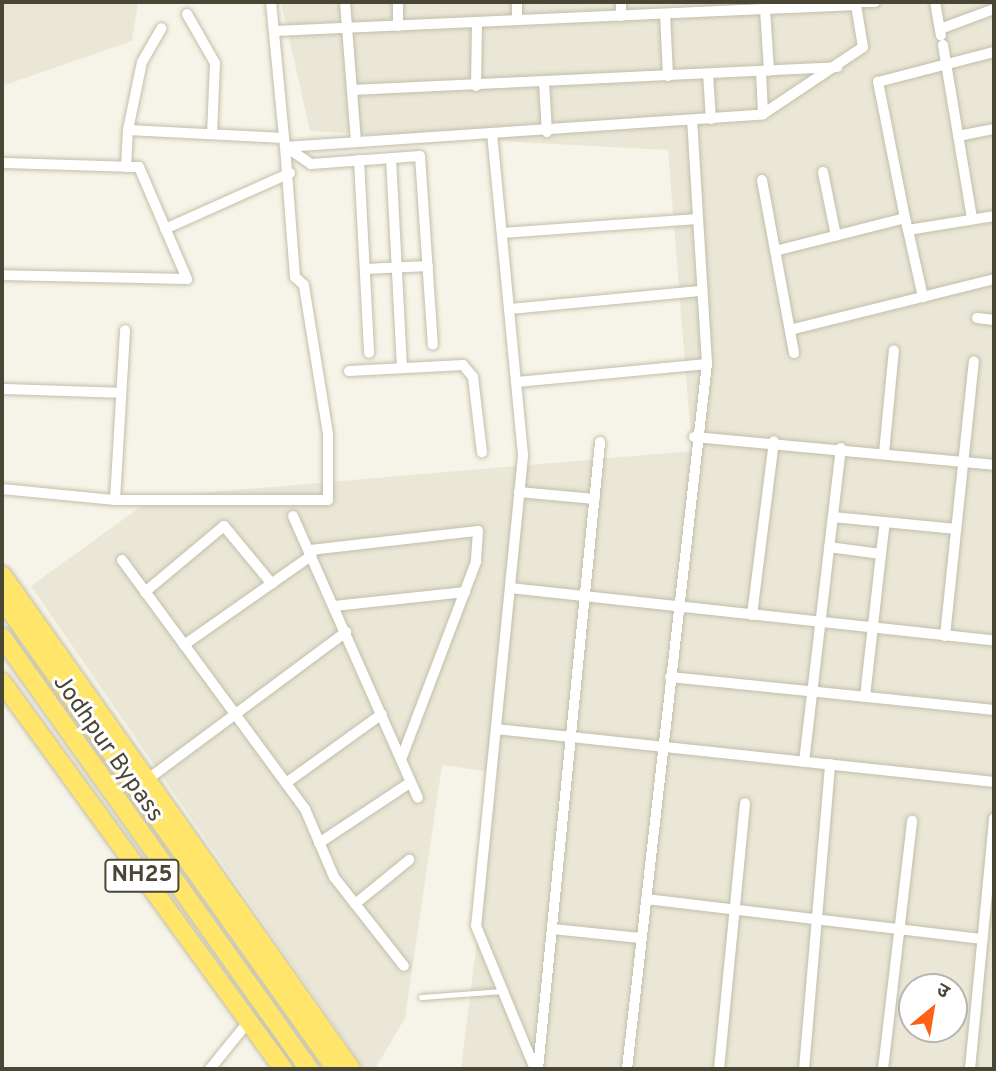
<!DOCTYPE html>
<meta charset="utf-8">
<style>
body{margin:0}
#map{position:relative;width:996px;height:1071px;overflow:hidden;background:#f6f4e8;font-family:Overpass,"Noto Sans Devanagari",sans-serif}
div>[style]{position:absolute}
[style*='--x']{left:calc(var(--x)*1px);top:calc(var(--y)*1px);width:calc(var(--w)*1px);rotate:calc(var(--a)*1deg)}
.residential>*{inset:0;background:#eae7d6}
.roads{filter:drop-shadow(0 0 2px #c2beaa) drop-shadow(0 0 2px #c2beaa)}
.lane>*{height:4.5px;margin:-2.25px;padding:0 2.25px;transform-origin:2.25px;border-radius:2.25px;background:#fff}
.street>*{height:10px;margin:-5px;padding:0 5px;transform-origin:5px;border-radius:5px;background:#fff}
.highway>*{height:18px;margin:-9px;padding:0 9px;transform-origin:9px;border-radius:9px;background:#ffe66a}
span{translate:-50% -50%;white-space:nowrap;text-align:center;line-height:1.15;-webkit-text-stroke:6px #fff;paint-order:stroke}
.shield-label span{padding:2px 5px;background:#fff;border:2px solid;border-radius:5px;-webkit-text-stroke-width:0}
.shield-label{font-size:23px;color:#4a4636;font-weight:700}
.street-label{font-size:24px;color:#4a4636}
.frame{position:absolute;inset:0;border:4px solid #4a4636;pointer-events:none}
.north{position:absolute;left:898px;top:973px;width:70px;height:70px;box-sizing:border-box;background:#fff;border:2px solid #b7b5af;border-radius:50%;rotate:30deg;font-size:19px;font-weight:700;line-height:28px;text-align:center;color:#4a4636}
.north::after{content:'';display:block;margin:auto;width:24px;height:32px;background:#ff6016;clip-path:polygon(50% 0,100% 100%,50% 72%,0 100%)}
</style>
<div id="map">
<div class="residential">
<div style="clip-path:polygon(2px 2px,138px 2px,132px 41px,2px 86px)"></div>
<div style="clip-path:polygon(evenodd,281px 2px,994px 2px,994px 1069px,461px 1069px,498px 773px,442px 765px,405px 1018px,375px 1069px,364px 1069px,31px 586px,154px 497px,692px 451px,668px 150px,310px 131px,281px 2px,912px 987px,954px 987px,954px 1029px,912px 1029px,912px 987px)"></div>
</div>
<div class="roads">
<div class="lane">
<div style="--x:421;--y:997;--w:82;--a:-4.2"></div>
</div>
<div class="street">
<div style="--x:271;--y:2;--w:146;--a:84.5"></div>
<div style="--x:285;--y:147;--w:479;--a:-3.9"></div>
<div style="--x:763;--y:114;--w:120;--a:-33.8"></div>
<div style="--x:863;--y:47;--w:43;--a:-99.5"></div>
<div style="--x:856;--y:5;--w:582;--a:177.44"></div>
<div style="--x:345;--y:2;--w:140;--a:85.5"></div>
<div style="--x:398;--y:2;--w:24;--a:90"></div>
<div style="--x:517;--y:2;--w:18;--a:90"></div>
<div style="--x:856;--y:2;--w:19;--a:0"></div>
<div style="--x:935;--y:2;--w:34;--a:80"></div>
<div style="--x:765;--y:9;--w:62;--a:86.3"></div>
<div style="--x:187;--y:14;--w:56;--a:60.3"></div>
<div style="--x:215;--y:63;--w:71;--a:92.4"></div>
<div style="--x:665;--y:14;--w:62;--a:87.2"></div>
<div style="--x:621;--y:16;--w:14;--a:-90"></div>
<div style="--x:940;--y:29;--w:58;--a:-20.3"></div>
<div style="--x:943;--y:45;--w:176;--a:80.5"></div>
<div style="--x:761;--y:71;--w:43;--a:87.3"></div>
<div style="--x:708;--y:74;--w:45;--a:86.2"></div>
<div style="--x:544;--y:82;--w:50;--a:86.6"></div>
<div style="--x:476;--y:86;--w:64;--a:-89.1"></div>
<div style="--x:352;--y:90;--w:486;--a:-2.7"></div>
<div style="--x:128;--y:130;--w:69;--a:-78.4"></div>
<div style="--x:142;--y:62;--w:39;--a:-60"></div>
<div style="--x:492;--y:133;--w:324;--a:84.5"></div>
<div style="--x:523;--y:456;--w:472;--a:95.7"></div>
<div style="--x:476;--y:926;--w:155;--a:67.6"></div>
<div style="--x:958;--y:136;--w:37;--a:-11"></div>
<div style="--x:286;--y:147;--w:30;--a:34"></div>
<div style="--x:311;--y:164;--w:109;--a:-4.2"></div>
<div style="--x:420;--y:156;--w:189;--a:86.1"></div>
<div style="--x:391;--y:158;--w:209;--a:87"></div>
<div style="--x:359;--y:160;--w:193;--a:87"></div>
<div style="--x:2;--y:163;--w:137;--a:1.7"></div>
<div style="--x:139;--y:167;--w:122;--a:66.8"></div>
<div style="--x:187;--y:279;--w:185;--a:-178.8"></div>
<div style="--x:126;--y:167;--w:37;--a:-87"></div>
<div style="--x:128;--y:130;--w:156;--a:2.9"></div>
<div style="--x:823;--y:172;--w:65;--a:78.5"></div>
<div style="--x:762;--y:180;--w:176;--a:79.5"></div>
<div style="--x:905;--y:218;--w:139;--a:-101.2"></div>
<div style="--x:878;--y:82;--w:120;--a:-14.5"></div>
<div style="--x:165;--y:229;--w:137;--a:-24.1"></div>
<div style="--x:908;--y:230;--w:69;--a:77.4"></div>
<div style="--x:502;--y:233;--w:196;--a:-4.1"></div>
<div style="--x:775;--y:251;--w:134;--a:-14.2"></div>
<div style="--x:905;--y:218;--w:12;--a:76"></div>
<div style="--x:908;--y:230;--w:87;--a:-9.2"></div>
<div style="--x:365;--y:269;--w:63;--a:-2.7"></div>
<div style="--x:510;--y:309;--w:193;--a:-5.4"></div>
<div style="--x:977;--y:318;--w:17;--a:7"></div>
<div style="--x:790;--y:330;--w:210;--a:-14"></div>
<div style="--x:349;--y:371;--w:114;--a:-3"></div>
<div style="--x:463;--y:365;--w:16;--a:50"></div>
<div style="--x:473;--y:377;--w:76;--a:83.2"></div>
<div style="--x:517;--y:382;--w:191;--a:-5.4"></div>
<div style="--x:2;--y:389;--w:119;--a:1.9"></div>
<div style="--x:694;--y:437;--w:301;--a:5.3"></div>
<div style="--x:884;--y:453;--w:103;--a:-84.5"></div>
<div style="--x:2;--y:489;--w:114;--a:5.6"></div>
<div style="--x:115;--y:500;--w:213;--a:0"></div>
<div style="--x:328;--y:500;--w:66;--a:-90"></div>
<div style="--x:328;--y:434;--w:151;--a:-99.2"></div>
<div style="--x:304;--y:285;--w:12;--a:-138"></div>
<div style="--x:295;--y:277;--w:130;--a:-94.4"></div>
<div style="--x:519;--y:492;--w:76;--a:5.3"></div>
<div style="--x:115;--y:500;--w:170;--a:-86.6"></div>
<div style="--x:293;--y:516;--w:308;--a:66.1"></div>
<div style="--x:833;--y:517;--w:124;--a:5.6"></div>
<div style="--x:829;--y:547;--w:52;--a:7.7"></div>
<div style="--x:881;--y:554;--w:144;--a:96.4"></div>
<div style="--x:310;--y:550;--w:169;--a:-6.5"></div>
<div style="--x:478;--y:531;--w:31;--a:94"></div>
<div style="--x:476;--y:562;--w:211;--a:110.8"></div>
<div style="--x:881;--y:554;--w:32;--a:-83"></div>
<div style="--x:122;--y:560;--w:309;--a:53.7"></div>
<div style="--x:305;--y:809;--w:74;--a:66.9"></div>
<div style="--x:334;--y:877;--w:113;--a:51.8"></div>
<div style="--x:510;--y:588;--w:487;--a:6.2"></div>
<div style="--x:145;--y:592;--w:103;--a:-39.9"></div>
<div style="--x:224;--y:526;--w:75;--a:50.4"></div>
<div style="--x:334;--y:606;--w:132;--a:-6.1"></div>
<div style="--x:752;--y:615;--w:175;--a:-82.8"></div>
<div style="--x:945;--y:636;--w:276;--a:-84"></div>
<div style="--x:184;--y:645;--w:156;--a:-35.1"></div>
<div style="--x:670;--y:677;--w:326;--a:5.8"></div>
<div style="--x:496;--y:729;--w:501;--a:6.07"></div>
<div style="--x:804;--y:762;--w:316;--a:-83.3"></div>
<div style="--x:144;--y:782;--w:252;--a:-36.6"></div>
<div style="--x:286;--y:783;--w:118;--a:-35.7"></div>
<div style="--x:319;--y:843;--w:110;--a:-33.5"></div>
<div style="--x:646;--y:899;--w:339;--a:6.8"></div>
<div style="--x:355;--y:904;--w:70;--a:-39.2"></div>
<div style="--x:552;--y:929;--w:89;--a:5.8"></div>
<div style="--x:210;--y:1069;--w:62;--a:-50.9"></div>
<div style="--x:538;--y:1069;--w:630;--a:-84.35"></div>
<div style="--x:627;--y:1069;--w:710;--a:-83.53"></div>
<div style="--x:707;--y:364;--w:243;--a:-93.5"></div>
<div style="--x:719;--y:1069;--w:267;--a:-84.4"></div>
<div style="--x:804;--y:1069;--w:306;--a:-85.1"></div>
<div style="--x:883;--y:1069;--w:250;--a:-83.3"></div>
<div style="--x:970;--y:1069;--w:252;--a:-84.5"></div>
</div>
<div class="highway">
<div style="--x:2;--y:575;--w:605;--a:54.76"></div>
<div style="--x:2;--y:599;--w:577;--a:54.6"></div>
<div style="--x:2;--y:637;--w:530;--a:54.6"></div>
<div style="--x:2;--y:682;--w:478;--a:54"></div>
</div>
</div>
<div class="shield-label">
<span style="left:142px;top:876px">NH25</span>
</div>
<div class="street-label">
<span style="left:107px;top:749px;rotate:55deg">Jodhpur Bypass</span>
</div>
<div class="frame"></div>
<div class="north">उ</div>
</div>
